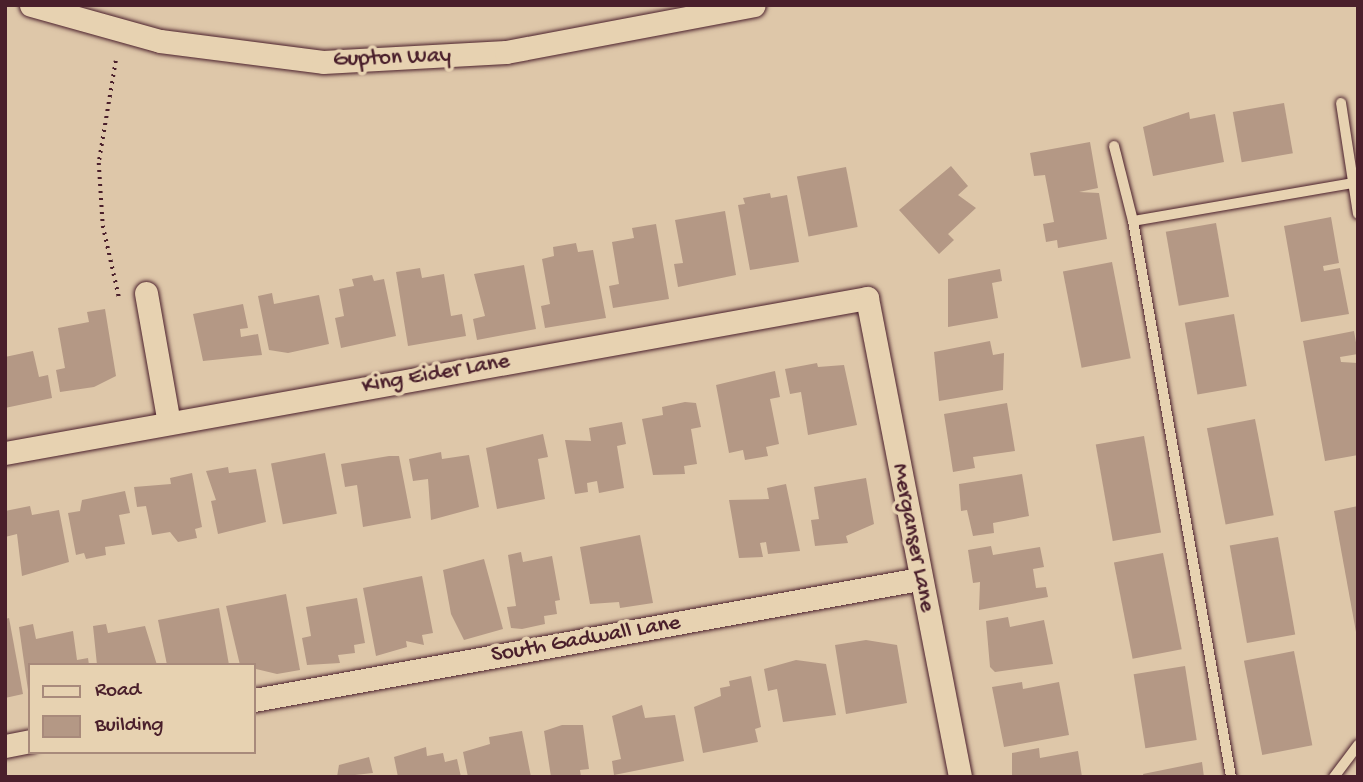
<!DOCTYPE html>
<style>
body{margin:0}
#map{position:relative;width:1363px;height:782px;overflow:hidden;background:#dec7a9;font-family:"Gochi Hand",sans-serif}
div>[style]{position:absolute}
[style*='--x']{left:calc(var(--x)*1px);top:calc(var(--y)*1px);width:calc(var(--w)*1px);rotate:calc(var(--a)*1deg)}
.building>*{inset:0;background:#b49885;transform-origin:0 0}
.path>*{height:3.5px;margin-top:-1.75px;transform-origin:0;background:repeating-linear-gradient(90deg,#4a1f2b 0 2px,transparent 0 7px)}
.roads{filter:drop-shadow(0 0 2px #4a1f2b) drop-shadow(0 0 2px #4a1f2b)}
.lane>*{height:10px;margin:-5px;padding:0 5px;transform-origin:5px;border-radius:5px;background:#e7d2b1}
.street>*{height:23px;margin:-11.5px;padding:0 11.5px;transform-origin:11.5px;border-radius:11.5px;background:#e7d2b1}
span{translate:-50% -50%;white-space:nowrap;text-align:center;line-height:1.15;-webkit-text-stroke:7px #e7d2b1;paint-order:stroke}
.street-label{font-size:23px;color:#4a1f2b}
.frame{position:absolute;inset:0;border:7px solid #4a1f2b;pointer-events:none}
.legend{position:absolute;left:28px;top:663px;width:228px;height:91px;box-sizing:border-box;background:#e7d2b1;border:2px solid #a88a7b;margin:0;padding:9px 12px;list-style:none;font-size:21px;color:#4a1f2b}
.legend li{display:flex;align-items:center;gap:14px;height:35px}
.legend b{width:35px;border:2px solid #a88a7b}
</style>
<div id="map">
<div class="building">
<div style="left:1284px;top:103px;width:51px;height:52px;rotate:80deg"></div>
<div style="clip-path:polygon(1189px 112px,1190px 119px,1215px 114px,1224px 162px,1153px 176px,1143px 127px)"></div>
<div style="clip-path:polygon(1090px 142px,1098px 188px,1079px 192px,1099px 193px,1107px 239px,1058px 248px,1057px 240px,1046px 242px,1043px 224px,1054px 222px,1045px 175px,1034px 176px,1030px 153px)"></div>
<div style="clip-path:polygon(951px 166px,968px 186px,958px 195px,976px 208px,948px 234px,954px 240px,939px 254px,899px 210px)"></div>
<div style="left:846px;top:167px;width:61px;height:50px;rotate:79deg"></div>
<div style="clip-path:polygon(770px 193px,771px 198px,787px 195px,799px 262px,750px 270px,738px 205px,745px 204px,743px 198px)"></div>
<div style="clip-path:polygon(725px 211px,736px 275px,678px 287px,674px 264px,683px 263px,675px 220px)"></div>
<div style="clip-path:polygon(1331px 217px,1339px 263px,1323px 266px,1324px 271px,1340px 268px,1349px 314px,1301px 322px,1284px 226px)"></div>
<div style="left:1216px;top:223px;width:75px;height:51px;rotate:80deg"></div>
<div style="clip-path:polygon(656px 224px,669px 299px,613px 308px,609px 286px,619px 284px,612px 242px,634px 238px,632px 228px)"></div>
<div style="clip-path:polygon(576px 243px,578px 252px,593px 250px,606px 318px,545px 328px,541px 306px,550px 304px,542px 259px,554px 256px,553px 247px)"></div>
<div style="left:1112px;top:262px;width:98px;height:50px;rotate:79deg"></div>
<div style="clip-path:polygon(524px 265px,536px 329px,477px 340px,473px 319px,485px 316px,474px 274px)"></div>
<div style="clip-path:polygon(420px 268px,422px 278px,444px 274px,451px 316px,462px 314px,466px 336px,408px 346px,396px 272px)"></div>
<div style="clip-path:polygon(1000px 269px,1002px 281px,992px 283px,998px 318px,948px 327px,948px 279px)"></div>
<div style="clip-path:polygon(372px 275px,374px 281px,384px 279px,396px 336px,341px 348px,335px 318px,344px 316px,339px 289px,354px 286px,352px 279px)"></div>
<div style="clip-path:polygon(272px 293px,274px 304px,319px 295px,329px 344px,288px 353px,269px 350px,258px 296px)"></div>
<div style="clip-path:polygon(243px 304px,248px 328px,240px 329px,241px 337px,258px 334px,262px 355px,203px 361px,193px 314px)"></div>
<div style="clip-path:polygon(105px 309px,116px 376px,94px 387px,60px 392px,56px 370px,65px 368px,58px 328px,89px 322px,87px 312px)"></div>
<div style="left:1234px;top:314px;width:73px;height:50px;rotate:80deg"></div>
<div style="clip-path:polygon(1354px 331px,1358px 354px,1340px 357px,1341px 362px,1358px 363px,1358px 455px,1325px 461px,1303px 341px)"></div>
<div style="clip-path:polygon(990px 341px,993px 355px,1004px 353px,1003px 390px,939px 401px,934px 352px)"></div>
<div style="clip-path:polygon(33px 351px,39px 377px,48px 375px,52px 398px,5px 408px,5px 357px)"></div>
<div style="clip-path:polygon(817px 363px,818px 367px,844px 365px,857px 425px,808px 435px,801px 392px,790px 394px,785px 369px)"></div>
<div style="clip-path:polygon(775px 371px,780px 397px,770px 399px,779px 444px,766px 447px,768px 456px,745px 460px,743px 450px,729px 453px,716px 385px)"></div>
<div style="clip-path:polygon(685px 402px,696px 403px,701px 427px,691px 429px,697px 464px,684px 466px,685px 474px,653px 475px,642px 419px,663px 415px,662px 407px)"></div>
<div style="clip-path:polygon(1007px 403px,1015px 451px,973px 457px,975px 468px,953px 472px,944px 414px)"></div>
<div style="left:1255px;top:419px;width:98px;height:49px;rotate:79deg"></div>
<div style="clip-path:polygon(622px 422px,626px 444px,617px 446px,624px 488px,599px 493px,597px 481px,587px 483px,588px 492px,575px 494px,565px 440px,591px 441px,589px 428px)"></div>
<div style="clip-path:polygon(543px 434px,548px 457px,538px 459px,545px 499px,497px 509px,486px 448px)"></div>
<div style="left:1144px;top:436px;width:98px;height:49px;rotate:80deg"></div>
<div style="clip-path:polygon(441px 452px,442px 459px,469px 455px,479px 507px,431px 520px,428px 479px,413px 481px,409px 459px)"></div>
<div style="left:325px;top:453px;width:62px;height:55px;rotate:79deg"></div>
<div style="clip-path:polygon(389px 456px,399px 456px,411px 518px,363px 527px,357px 485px,345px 487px,341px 464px)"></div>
<div style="clip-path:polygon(228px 467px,229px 473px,256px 469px,266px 522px,218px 534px,211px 501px,216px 500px,206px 471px)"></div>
<div style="clip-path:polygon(192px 473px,202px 527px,195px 529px,197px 538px,178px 542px,170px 532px,152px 535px,146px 506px,137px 507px,134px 487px,171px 484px,170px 478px)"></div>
<div style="clip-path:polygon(1022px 474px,1029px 516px,993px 523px,994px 533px,973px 536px,967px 510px,961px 511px,959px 484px)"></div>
<div style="clip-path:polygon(866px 478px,874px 524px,846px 536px,848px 543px,815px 546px,811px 520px,819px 519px,814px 487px)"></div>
<div style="clip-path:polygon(786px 484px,800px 551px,768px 554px,766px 542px,760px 543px,763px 557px,739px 558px,729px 500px,769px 499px,767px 488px)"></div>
<div style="clip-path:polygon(125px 491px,130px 513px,119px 515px,125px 544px,105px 547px,106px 555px,86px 559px,84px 553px,76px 555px,68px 513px,80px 511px,82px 500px)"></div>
<div style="clip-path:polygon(30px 506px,32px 515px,59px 510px,69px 562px,22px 576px,17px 534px,5px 537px,5px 511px)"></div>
<div style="clip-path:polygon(1358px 506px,1358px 632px,1356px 632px,1334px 511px)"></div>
<div style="clip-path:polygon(640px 535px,653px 603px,620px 608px,619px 602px,590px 604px,580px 547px)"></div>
<div style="left:1278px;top:537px;width:99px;height:49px;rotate:80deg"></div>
<div style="clip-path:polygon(991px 546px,993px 555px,1040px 547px,1044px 567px,1033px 569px,1036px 588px,1046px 587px,1048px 597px,979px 610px,980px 582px,973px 583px,968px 550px)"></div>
<div style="clip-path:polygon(521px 552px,523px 562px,552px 556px,560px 600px,555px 601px,557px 614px,544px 616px,545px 624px,522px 629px,511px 628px,507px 607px,516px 606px,508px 555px)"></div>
<div style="left:1163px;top:553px;width:98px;height:50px;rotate:79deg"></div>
<div style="clip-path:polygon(484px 559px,503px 629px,464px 640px,451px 614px,443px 570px)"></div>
<div style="clip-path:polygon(422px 576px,433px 633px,422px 635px,424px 645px,406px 641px,407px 647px,376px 656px,363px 588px)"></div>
<div style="clip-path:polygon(286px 594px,300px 670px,277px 674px,240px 665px,226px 606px)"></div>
<div style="clip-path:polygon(357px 598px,365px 643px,354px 645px,355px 653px,338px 655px,340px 663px,307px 665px,302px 638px,311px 636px,306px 607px)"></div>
<div style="clip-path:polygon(219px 608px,229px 665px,167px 665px,158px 620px)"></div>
<div style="clip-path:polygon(1008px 617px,1010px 627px,1044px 620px,1053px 664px,995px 672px,990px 667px,986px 621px)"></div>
<div style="clip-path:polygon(9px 618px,23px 694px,5px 698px,5px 619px)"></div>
<div style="clip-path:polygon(33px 624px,36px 639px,73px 631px,77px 660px,88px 658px,89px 665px,30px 665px,28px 690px,19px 627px)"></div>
<div style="clip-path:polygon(106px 624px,108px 633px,145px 626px,157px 665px,97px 665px,93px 626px)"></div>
<div style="clip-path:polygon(866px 640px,897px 645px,907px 703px,846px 714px,835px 645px)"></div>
<div style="left:1294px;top:651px;width:96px;height:51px;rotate:79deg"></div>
<div style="clip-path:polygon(796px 660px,826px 664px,836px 715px,783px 722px,777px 689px,768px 691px,764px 669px)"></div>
<div style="left:1185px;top:666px;width:75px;height:52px;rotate:81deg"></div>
<div style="clip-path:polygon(751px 676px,761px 727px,755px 729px,758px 742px,703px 753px,694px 707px,721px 696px,720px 688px,730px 686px,729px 681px)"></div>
<div style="clip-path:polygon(1022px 682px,1023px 689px,1059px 682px,1069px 735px,1004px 747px,992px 687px)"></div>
<div style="clip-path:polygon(642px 705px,645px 718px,675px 715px,684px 761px,614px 775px,612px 761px,621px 759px,612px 716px)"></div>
<div style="clip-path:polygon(562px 725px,583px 725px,589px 769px,580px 770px,581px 777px,551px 777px,544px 731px)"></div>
<div style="clip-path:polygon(522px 731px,531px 777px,468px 777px,463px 752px,490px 744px,489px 737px)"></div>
<div style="clip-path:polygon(426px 747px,427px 756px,443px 753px,445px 762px,457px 759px,461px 777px,398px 777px,394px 757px)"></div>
<div style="clip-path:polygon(1039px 748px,1040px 758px,1078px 751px,1082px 777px,1012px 777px,1012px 753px)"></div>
<div style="clip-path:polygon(369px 757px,373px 773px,337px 777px,339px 765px)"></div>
<div style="clip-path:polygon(1202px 762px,1204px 777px,1144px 777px,1143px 774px)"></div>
</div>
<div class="path">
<div style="--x:116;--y:61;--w:103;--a:99.5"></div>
<div style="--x:99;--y:163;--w:63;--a:86.4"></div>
<div style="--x:103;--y:226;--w:73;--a:77.3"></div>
</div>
<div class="roads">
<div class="lane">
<div style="--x:1341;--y:103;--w:112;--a:81.3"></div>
<div style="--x:1114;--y:146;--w:77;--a:75.8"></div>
<div style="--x:1133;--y:221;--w:565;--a:80"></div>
<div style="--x:1133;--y:221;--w:222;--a:-9.8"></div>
<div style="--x:1334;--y:777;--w:40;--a:-53"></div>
</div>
<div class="street">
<div style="--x:31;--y:5;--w:134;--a:15.6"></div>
<div style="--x:160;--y:41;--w:164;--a:7.3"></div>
<div style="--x:323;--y:62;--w:183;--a:-3.1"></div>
<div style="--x:506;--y:52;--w:252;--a:-10.7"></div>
<div style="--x:146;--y:293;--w:132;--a:80"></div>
<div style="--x:5;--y:453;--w:876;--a:-10.19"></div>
<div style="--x:867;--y:298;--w:488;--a:79"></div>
<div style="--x:254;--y:700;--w:676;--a:-10.31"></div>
<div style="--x:5;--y:746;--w:25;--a:-11"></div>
</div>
</div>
<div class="street-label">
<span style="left:392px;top:59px;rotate:-2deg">Gupton Way</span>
<span style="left:436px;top:375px;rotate:-10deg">King Eider Lane</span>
<span style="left:912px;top:538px;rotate:79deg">Merganser Lane</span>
<span style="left:586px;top:640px;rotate:-10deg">South Gadwall Lane</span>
</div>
<div class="frame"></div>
<ul class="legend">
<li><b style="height:9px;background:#e7d2b1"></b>Road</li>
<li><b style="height:19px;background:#b49885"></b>Building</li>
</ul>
</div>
